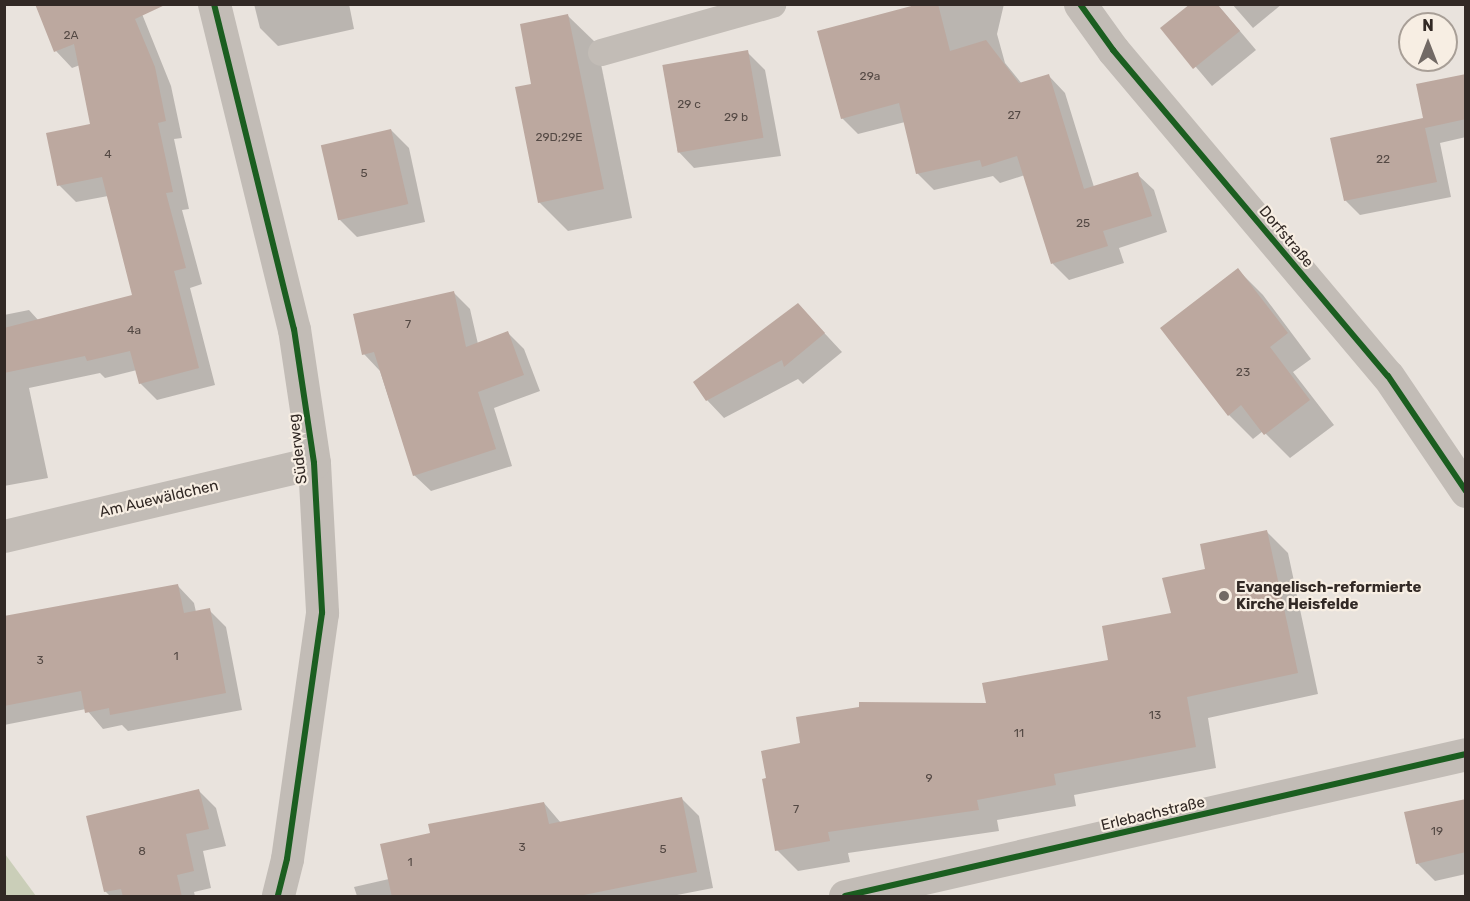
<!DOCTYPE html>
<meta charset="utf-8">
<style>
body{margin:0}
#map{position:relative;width:1470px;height:901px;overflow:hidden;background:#e9e3dd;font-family:Rubik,sans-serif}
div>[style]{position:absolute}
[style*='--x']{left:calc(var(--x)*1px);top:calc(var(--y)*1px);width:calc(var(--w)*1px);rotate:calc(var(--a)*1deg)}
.green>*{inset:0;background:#caceb8}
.shadow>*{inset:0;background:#0003}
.building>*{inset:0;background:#bca89f;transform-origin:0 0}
.service>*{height:27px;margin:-13.5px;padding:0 13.5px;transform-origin:13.5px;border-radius:13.5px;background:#c2bcb6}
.minor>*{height:33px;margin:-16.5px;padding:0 16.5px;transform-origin:16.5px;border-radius:16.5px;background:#c2bcb6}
.cycleway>*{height:6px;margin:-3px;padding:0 3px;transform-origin:3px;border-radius:3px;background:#1b5e20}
.dots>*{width:16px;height:16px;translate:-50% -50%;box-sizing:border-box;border:3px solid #f7eee3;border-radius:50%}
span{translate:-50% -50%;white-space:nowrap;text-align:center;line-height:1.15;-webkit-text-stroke:4.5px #f7eee3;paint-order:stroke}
.number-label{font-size:12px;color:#544944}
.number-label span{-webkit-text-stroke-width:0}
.street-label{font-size:15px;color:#322925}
.poi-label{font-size:15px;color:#322925;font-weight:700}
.left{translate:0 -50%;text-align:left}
.frame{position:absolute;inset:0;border:6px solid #322925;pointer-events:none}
.north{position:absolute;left:1398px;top:12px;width:60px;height:60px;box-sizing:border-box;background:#f7eee3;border:2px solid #a89f97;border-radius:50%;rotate:0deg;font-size:16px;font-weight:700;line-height:24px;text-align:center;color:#322925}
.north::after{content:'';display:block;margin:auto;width:21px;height:27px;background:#726a65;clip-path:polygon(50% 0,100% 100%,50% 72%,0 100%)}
</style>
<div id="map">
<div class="green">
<div style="clip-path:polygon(5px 854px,36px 896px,5px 896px)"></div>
</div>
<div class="shadow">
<div style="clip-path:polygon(138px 4px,171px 86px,182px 138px,174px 139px,189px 209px,182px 210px,202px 284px,190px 288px,215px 385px,157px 400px,140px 383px,137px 370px,105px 378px,100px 373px,29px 388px,48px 478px,4px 486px,4px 315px,29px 310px,39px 321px,134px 297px,108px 196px,76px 202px,59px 185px,92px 126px,80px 65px,72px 68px,56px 51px)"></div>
<div style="clip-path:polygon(254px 4px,349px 4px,354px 29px,278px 46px,260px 28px)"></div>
<div style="clip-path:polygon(924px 4px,1004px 4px,997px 34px,1005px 63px,1022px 84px,1049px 76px,1065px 93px,1094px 187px,1137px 174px,1154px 190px,1167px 232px,1119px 248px,1124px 263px,1069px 280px,1053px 264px,1025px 175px,1000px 183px,993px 176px,934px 190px,917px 173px,905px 122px,858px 134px,842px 118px)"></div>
<div style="clip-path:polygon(1217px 4px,1256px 50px,1212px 86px,1163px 28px)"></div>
<div style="clip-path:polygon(1232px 4px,1282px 4px,1253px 28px)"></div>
<div style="clip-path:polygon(568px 16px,597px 44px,632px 218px,568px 231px,539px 202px,533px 85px)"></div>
<div style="clip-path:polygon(747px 52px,765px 70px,781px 156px,694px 168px,677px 150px)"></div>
<div style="clip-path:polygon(1466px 75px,1466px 137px,1440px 143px,1451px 197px,1360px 215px,1345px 200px)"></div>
<div style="clip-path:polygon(391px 130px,409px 148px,425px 222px,357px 237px,339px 219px)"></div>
<div style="clip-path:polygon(1238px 270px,1263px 295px,1311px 359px,1293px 372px,1334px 425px,1290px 458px,1263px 431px,1253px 439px,1229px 415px)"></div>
<div style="clip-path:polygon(453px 292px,470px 309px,478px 344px,508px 333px,524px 349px,540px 391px,494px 408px,512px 466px,431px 491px,414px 475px,380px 371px,364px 354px)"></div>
<div style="clip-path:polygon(815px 323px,842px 352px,803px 384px,798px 379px,724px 418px,707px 400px)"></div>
<div style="clip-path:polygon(1267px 532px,1288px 553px,1318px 694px,1208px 718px,1216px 768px,1074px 795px,1076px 806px,997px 820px,999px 831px,848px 853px,850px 862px,798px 871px,777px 850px,988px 705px,1110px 661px,1173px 614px,1207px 570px)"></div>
<div style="clip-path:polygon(178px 586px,194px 603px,196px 612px,209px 610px,226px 627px,242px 710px,128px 731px,122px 725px,103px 729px,86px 709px,4px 725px,4px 618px)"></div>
<div style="clip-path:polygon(198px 790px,216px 808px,226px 846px,203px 851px,211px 888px,194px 892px,195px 896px,110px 896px,105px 891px)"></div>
<div style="clip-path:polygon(682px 799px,699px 816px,713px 888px,672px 896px,357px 896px,354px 887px,389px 879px,544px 803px,561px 823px)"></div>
<div style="clip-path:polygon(1466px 800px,1466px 874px,1435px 881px,1417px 863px)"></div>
</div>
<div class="building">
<div style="clip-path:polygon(35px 4px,167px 4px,135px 19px,155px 67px,166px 121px,158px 123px,173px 192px,166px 193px,186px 268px,174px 271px,199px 368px,139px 384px,130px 351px,87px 361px,85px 356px,4px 373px,4px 328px,132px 295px,102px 177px,57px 186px,46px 133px,90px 124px,74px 44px,54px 52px)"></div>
<div style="clip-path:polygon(919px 4px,938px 4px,950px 51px,986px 40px,1019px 83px,1049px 74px,1084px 189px,1138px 172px,1152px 216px,1103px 231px,1108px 246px,1051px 264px,1017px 156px,982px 167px,980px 160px,916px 174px,899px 103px,841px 119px,817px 31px)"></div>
<div style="clip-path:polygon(1190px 4px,1217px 4px,1240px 31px,1193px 69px,1160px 28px)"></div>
<div style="clip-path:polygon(568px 14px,604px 189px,538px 203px,515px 87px,531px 84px,520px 24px)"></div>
<div style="left:748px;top:50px;width:89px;height:87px;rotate:80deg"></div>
<div style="clip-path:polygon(1466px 74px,1466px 119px,1425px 128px,1437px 182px,1344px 201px,1330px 138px,1423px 118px,1416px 84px)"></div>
<div style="left:391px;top:129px;width:77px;height:72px;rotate:77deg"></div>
<div style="clip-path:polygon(1238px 268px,1288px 333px,1270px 347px,1310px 400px,1264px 435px,1241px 405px,1228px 416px,1160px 328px)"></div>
<div style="clip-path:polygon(454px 291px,466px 347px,508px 331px,524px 375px,478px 392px,496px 449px,413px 476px,374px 352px,362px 355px,353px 314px)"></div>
<div style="clip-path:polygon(798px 303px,825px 333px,784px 367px,782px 360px,706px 401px,693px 382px)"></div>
<div style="clip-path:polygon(1267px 530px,1298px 673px,1187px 697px,1196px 747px,1054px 774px,1056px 785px,977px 800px,979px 810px,828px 832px,830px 841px,775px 851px,762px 779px,766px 778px,761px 751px,800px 743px,796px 717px,859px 707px,859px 702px,986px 703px,982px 683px,1108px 660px,1102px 626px,1171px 613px,1162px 578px,1205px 569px,1200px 544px)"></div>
<div style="clip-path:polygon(178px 584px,184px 613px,210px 608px,226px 693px,110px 715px,109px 708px,85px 713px,81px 691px,4px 706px,4px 616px)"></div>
<div style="clip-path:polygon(199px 789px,209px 829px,186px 834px,194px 871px,177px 875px,182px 897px,123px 897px,121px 889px,104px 892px,86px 816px)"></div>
<div style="clip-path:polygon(682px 797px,697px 872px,574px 897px,392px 897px,380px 844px,430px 833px,428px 824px,544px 802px,549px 824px)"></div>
<div style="clip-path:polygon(1466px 799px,1466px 852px,1416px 864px,1404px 812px)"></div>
</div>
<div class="service">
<div style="--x:601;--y:52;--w:178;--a:-15.7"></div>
</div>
<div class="minor">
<div style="--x:214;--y:4;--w:335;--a:76.2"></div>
<div style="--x:294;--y:329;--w:135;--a:81.5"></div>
<div style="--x:314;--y:463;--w:150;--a:86.9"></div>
<div style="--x:322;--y:613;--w:248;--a:98.1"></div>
<div style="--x:287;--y:859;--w:38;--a:104"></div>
<div style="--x:1080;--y:4;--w:57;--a:54.3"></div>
<div style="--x:1113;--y:50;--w:426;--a:49.9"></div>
<div style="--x:1388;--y:376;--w:139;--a:55.9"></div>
<div style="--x:4;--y:536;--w:318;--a:-13.3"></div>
<div style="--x:845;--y:896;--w:637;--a:-12.88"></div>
</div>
<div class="cycleway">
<div style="--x:214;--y:4;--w:335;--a:76.2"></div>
<div style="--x:294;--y:329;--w:135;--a:81.5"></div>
<div style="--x:314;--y:463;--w:150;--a:86.9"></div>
<div style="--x:322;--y:613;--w:248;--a:98.1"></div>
<div style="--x:287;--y:859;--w:38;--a:104"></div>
<div style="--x:1080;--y:4;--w:57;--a:54.3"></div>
<div style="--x:1113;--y:50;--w:426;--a:49.9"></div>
<div style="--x:1388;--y:376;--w:139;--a:55.9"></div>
<div style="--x:845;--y:896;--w:637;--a:-12.88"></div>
</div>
<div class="dots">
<div style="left:1224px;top:596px;background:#726a65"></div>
</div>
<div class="number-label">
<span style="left:71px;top:36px">2A</span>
<span style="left:870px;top:77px">29a</span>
<span style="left:689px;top:105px">29 c</span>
<span style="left:1014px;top:116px">27</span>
<span style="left:736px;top:118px">29 b</span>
<span style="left:559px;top:138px">29D;29E</span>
<span style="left:108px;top:155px">4</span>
<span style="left:1383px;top:160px">22</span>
<span style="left:364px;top:174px">5</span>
<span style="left:1083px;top:224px">25</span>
<span style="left:408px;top:325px">7</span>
<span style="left:134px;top:331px">4a</span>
<span style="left:1243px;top:373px">23</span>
<span style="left:176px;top:657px">1</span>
<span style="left:40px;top:661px">3</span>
<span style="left:1155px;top:716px">13</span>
<span style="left:1019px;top:734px">11</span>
<span style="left:929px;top:779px">9</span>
<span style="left:796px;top:810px">7</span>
<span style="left:1437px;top:832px">19</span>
<span style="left:522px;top:848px">3</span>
<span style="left:663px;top:850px">5</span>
<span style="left:142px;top:852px">8</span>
<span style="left:410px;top:863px">1</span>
</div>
<div class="street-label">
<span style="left:1286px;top:237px;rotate:50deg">Dorfstraße</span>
<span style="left:298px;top:449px;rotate:-97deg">Süderweg</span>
<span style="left:159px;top:499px;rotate:-13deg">Am Auewäldchen</span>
<span style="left:1153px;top:814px;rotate:-13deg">Erlebachstraße</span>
</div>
<div class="poi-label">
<span class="left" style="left:1236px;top:596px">Evangelisch-reformierte<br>Kirche Heisfelde</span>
</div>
<div class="frame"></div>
<div class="north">N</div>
</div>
